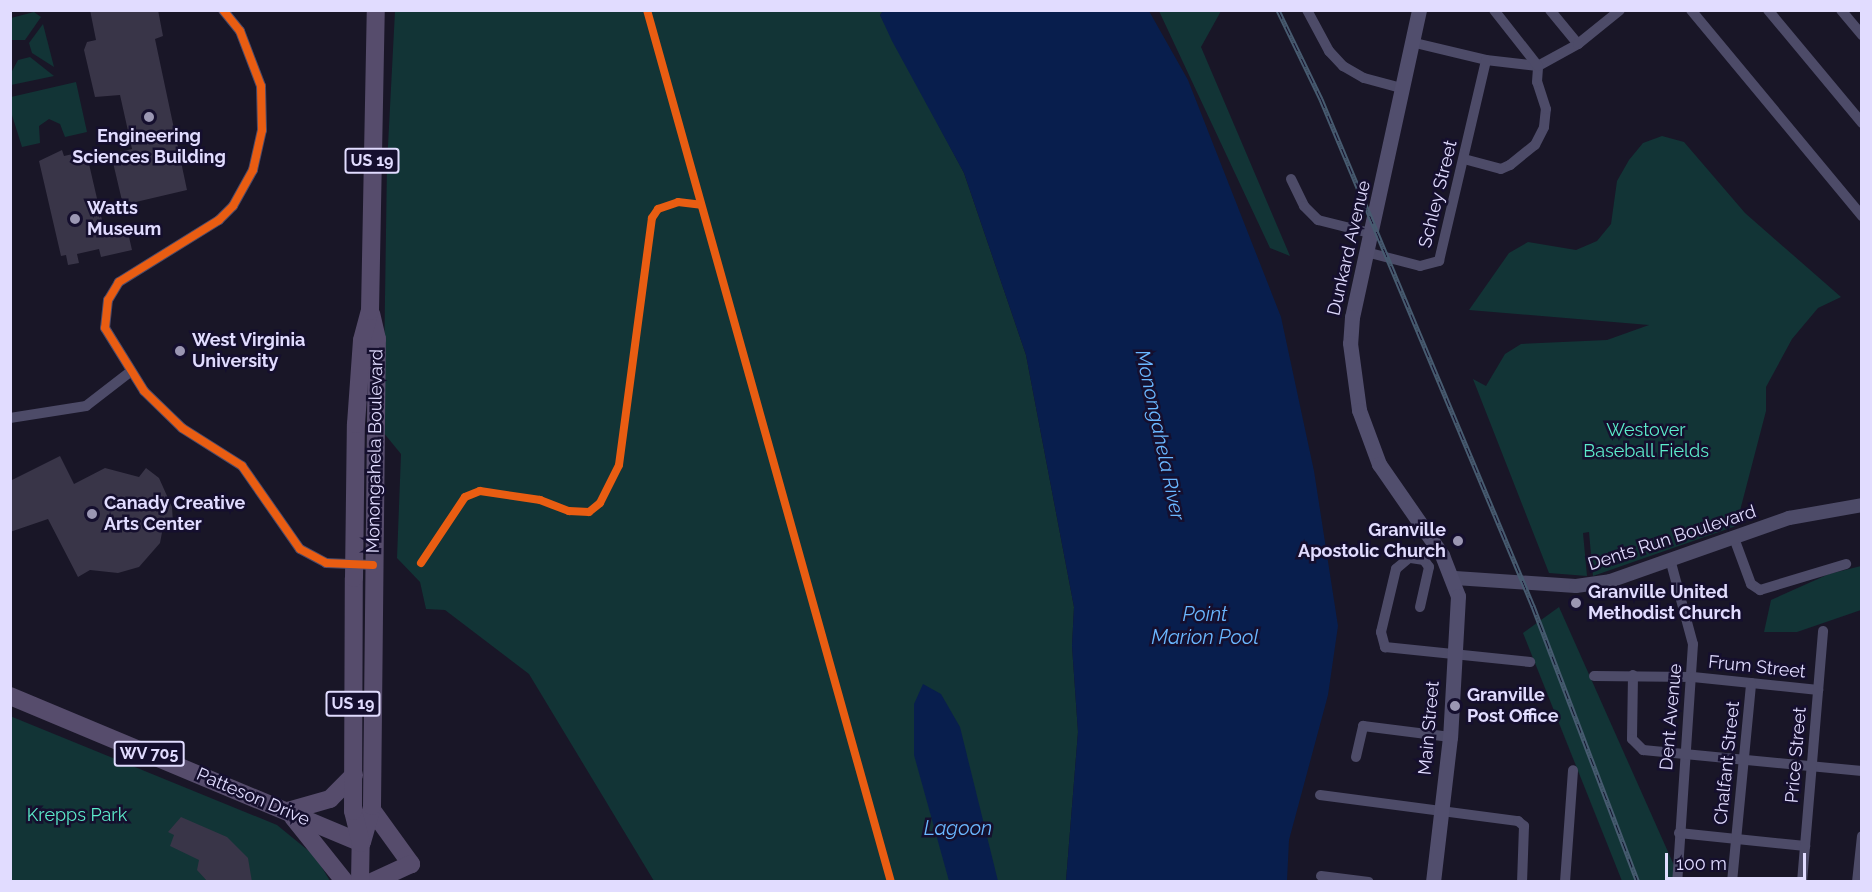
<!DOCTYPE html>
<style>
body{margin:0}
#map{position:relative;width:1872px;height:892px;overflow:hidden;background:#191627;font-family:Raleway,sans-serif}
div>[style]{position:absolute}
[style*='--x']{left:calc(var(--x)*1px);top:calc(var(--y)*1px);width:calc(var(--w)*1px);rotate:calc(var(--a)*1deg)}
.green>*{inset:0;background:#123436}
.water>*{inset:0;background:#081e4d}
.building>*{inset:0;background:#393548}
.minor>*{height:10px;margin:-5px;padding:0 5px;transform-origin:5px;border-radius:5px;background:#4d4b68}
.tertiary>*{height:14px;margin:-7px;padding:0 7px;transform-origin:7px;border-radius:7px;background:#4d4b68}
.secondary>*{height:15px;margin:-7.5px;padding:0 7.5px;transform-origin:7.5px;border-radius:7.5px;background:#514e6d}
.primary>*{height:18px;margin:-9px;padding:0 9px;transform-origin:9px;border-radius:9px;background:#564c6c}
.rail>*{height:5px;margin-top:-2.5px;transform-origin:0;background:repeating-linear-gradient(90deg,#150f2e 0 9px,#475b70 0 18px);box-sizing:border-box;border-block:2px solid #475b70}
.cycleway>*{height:8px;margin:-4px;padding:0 4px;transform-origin:4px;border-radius:4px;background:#e95d12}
.dots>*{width:16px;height:16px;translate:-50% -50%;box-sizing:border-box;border:3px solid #150f2e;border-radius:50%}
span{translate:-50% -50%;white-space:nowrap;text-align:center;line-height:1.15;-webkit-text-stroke:5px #150f2e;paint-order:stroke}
.shield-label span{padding:2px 4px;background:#150f2e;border:2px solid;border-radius:4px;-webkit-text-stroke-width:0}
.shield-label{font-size:16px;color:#e1dcff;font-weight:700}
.poi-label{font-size:18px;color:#e1dcff;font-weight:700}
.left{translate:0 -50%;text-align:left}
.right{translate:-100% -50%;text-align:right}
.street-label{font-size:18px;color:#e1dcff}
.park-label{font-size:18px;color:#5ceccb}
.water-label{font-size:20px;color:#6ab7ff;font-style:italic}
.frame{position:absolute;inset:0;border:12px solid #e1dcff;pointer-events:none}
.scale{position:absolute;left:1665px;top:853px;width:141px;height:27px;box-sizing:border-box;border:3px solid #e1dcff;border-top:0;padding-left:8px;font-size:18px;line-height:21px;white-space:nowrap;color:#e1dcff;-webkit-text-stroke:4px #150f2e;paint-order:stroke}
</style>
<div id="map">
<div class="green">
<div style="clip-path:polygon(395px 11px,883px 11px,880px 15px,964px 173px,1026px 355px,1074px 607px,1072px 646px,1078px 732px,1066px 881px,654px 881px,529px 674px,445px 610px,426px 609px,420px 582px,397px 558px,401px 454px,383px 432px,387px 165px)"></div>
<div style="clip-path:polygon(1159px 11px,1221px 11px,1201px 47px,1290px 256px,1270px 248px)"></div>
<div style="clip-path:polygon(34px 12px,41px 17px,25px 40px,11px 40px,11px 18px)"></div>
<div style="clip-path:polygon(43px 24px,54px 67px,32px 53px,29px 43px)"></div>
<div style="clip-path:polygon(30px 57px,54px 76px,11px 85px,11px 73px,18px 60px)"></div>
<div style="clip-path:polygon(76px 82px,87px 132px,65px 137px,60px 124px,49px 119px,39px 126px,40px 143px,22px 147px,11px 112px,11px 97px)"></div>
<div style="clip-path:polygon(1662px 136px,1684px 142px,1745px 213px,1841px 297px,1818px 308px,1792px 339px,1766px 387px,1766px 411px,1736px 526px,1593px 576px,1589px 532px,1583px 533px,1587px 576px,1549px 573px,1473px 379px,1486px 386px,1505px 354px,1521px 344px,1607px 340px,1649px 325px,1469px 310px,1509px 253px,1528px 242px,1576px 250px,1597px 241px,1611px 224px,1617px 181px,1629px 160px,1643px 143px)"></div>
<div style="clip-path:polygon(1861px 566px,1861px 610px,1797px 632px,1764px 632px,1771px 600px,1829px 574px)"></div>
<div style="clip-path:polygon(1559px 607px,1681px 881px,1622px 881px,1523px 633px)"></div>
<div style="clip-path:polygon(10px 716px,277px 825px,315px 856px,330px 881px,11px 881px)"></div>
</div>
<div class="water">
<div style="clip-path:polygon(883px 11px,1149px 11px,1188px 80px,1281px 317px,1314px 471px,1338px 626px,1328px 695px,1289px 840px,1287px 881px,1066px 881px,1078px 732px,1072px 646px,1074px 607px,1026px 355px,964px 173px,892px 41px,880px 15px)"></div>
<div style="clip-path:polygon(923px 684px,941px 694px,960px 727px,998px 881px,949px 881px,914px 755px,914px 704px)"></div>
</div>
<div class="building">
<div style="clip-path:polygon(90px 10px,158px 10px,163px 36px,155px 39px,187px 190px,123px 205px,111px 154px,132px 149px,120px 95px,95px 97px,84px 50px,87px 42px,96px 40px)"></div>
<div style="clip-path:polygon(62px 150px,64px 156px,86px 151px,105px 233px,127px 228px,132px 250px,101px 257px,99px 249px,77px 254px,79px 263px,68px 265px,66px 255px,61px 256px,39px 161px)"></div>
<div style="clip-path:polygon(60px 456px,74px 484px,105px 468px,139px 477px,146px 468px,159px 478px,172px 507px,173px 523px,164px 522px,160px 543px,139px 567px,118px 573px,90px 570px,78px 577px,48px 519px,10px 532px,10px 481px)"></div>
<div style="clip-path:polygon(181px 817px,227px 837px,248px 858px,252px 882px,208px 882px,197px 870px,199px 860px,170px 846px,174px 835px,168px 832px)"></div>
</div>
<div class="minor">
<div style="--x:223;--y:10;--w:27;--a:51"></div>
<div style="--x:240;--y:31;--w:59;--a:69.1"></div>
<div style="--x:261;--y:86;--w:44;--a:88.7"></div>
<div style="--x:262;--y:130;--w:41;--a:102.7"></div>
<div style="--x:253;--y:170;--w:41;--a:119.1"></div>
<div style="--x:233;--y:206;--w:20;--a:135"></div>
<div style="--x:219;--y:220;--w:118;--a:148.2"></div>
<div style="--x:119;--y:282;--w:21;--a:121"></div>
<div style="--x:108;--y:300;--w:28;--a:96"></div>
<div style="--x:105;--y:328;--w:74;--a:58.2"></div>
<div style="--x:144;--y:391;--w:53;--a:44.2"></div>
<div style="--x:182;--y:428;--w:71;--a:32.3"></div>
<div style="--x:242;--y:466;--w:101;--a:55.1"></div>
<div style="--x:300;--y:549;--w:30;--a:28"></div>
<div style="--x:326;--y:563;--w:47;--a:2.4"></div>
<div style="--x:1307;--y:10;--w:47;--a:61.8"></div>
<div style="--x:1329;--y:51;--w:21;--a:47"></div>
<div style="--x:1343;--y:66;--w:24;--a:30"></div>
<div style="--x:1364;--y:78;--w:38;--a:15"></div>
<div style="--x:1550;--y:10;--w:44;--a:50.5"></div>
<div style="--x:1691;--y:10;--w:268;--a:50.3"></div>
<div style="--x:1768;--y:10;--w:147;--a:50.2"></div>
<div style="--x:1841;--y:10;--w:33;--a:50"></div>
<div style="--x:1411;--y:42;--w:77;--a:13.5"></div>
<div style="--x:1486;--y:60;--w:52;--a:6.6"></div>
<div style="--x:1538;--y:66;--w:46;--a:-28.8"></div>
<div style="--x:1578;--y:44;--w:54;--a:-39"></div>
<div style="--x:1464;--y:159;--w:38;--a:15"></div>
<div style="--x:1501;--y:169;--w:10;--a:-24"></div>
<div style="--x:1510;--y:165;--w:32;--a:-39"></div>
<div style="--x:1535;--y:145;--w:20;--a:-63"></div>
<div style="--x:1544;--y:127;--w:18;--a:-84"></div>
<div style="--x:1546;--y:109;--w:28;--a:-108"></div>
<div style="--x:1537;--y:82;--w:16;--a:-86"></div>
<div style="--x:1538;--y:66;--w:71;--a:-128.2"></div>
<div style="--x:1291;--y:179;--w:30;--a:64"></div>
<div style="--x:1304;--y:206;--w:20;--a:45"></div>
<div style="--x:1318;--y:220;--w:54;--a:14"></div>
<div style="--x:1366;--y:252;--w:56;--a:14.5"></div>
<div style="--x:1420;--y:266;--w:20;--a:-15"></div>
<div style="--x:1439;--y:261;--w:206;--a:-76.8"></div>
<div style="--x:10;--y:418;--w:77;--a:-9"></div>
<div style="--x:86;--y:406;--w:56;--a:-37.7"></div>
<div style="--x:1734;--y:538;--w:49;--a:69.7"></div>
<div style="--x:1751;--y:584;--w:11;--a:34"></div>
<div style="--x:1760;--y:590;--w:90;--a:-16.8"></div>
<div style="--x:1670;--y:559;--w:88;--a:74.9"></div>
<div style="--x:1693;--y:644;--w:239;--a:93.8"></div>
<div style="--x:1420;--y:607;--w:41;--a:-77.3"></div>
<div style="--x:1429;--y:567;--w:9;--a:-126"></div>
<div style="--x:1424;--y:560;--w:15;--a:-172"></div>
<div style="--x:1409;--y:558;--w:17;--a:140"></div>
<div style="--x:1396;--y:569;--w:65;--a:103.4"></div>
<div style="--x:1381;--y:632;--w:16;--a:75"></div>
<div style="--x:1385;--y:647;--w:146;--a:5.9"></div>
<div style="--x:1633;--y:675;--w:64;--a:90.9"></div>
<div style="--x:1632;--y:739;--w:16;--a:45"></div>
<div style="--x:1643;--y:750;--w:220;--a:5.5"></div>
<div style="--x:1594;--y:676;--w:99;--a:0.6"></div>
<div style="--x:1693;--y:677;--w:126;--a:5.9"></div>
<div style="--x:1356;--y:757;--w:32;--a:-77"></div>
<div style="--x:1363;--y:726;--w:88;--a:7.2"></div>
<div style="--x:1320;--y:795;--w:200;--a:7.5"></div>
<div style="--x:1518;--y:821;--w:8;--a:40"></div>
<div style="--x:1524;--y:826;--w:56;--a:92"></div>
<div style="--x:1679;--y:833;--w:127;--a:5.9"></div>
<div style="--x:1321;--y:876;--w:48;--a:7.1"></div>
<div style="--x:1565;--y:882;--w:112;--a:-85.9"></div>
<div style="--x:1732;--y:882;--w:200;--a:-84.5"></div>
<div style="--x:1802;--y:882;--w:252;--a:-85.2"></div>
<div style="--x:1857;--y:882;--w:46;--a:-83.8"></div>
</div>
<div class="tertiary">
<div style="--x:1455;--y:578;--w:121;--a:3.8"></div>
<div style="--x:1576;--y:586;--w:34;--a:-8"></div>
<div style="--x:1610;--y:581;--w:190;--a:-19.4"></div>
<div style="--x:1789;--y:518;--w:74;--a:-10.1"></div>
</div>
<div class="secondary">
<div style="--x:1419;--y:10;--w:314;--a:102.3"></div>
<div style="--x:1352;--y:317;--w:26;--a:94"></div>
<div style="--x:1350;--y:343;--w:68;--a:82.3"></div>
<div style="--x:1359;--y:410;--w:58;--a:69.7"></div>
<div style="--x:1379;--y:464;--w:111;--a:55.3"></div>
<div style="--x:1442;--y:555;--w:44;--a:68.7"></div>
<div style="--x:1458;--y:596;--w:141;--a:93.2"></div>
<div style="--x:1450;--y:737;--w:146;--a:96.7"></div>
</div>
<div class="primary">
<div style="--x:10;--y:696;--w:381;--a:22.7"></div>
<div style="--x:372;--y:810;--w:67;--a:54.2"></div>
<div style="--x:411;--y:864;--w:43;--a:155.2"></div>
<div style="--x:288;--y:811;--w:44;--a:-15.9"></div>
<div style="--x:330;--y:799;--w:34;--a:-45"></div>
<div style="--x:293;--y:817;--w:83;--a:51.3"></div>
<div style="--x:362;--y:842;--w:37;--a:-74"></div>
<div style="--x:372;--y:806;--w:467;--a:-89.4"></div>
<div style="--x:377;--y:339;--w:26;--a:-103"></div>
<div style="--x:360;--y:882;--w:39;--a:-89"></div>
<div style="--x:361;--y:843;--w:33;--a:-104"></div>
<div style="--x:353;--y:811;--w:233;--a:-89.8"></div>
<div style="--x:354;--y:578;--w:154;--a:-89.3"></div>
<div style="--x:356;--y:424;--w:84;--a:-85.9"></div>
<div style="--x:362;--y:340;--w:30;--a:-75"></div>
<div style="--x:370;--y:311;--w:301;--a:-88.9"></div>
</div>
<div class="rail">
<div style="--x:1278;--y:10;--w:99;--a:64.2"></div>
<div style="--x:1321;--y:99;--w:550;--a:67.31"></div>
<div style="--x:1533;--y:606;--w:295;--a:69.2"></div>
</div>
<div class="cycleway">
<div style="--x:223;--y:10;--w:27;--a:51"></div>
<div style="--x:240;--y:31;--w:59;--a:69.1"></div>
<div style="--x:261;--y:86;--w:44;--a:88.7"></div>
<div style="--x:262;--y:130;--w:41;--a:102.7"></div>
<div style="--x:253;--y:170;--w:41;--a:119.1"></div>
<div style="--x:233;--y:206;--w:20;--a:135"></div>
<div style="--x:219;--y:220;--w:118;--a:148.2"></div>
<div style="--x:119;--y:282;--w:21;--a:121"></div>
<div style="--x:108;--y:300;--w:28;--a:96"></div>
<div style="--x:105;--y:328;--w:74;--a:58.2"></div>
<div style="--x:144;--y:391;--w:53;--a:44.2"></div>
<div style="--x:182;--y:428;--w:71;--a:32.3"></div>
<div style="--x:242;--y:466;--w:101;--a:55.1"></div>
<div style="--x:300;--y:549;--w:30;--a:28"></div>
<div style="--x:326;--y:563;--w:47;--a:2.4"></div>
<div style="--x:647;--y:10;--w:905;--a:74.37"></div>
<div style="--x:421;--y:563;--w:79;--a:-56.3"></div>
<div style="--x:465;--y:497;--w:16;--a:-22"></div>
<div style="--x:480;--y:491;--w:61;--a:8.5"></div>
<div style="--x:540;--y:500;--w:31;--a:21"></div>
<div style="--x:569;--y:511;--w:20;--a:3"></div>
<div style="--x:589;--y:512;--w:14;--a:-39"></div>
<div style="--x:600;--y:503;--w:42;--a:-63.4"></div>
<div style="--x:619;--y:465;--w:249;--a:-82.4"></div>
<div style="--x:652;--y:218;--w:11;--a:-56"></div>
<div style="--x:658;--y:209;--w:21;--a:-19"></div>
<div style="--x:678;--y:202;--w:23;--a:7"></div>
</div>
<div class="dots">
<div style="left:149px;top:117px;background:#9b97b3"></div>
<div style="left:75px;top:219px;background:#9b97b3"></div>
<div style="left:180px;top:351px;background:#9b97b3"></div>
<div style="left:92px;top:514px;background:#9b97b3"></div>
<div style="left:1458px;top:541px;background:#9b97b3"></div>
<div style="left:1576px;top:603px;background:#9b97b3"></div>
<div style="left:1455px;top:706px;background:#9b97b3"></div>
</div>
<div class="shield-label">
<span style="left:372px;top:161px">US 19</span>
<span style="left:353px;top:704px">US 19</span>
<span style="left:149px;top:754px">WV 705</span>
</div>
<div class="poi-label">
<span style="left:149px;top:147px">Engineering<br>Sciences Building</span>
<span class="left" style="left:87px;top:219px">Watts<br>Museum</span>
<span class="left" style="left:192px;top:351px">West Virginia<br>University</span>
<span class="left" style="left:104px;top:514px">Canady Creative<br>Arts Center</span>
<span class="right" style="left:1446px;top:541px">Granville<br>Apostolic Church</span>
<span class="left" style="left:1588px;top:603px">Granville United<br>Methodist Church</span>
<span class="left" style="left:1467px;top:706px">Granville<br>Post Office</span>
</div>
<div class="street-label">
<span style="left:1438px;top:194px;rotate:-76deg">Schley Street</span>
<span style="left:1349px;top:248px;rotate:-77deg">Dunkard Avenue</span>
<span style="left:375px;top:451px;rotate:-89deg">Monongahela Boulevard</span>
<span style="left:1672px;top:538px;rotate:-18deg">Dents Run Boulevard</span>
<span style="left:1757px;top:667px;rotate:6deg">Frum Street</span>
<span style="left:1671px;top:717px;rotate:-85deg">Dent Avenue</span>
<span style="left:1429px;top:728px;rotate:-85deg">Main Street</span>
<span style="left:1796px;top:755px;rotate:-85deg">Price Street</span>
<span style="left:1727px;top:763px;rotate:-84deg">Chalfant Street</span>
<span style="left:253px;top:797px;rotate:23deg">Patteson Drive</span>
</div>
<div class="park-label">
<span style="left:1646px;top:441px">Westover<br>Baseball Fields</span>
<span style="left:77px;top:815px">Krepps Park</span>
</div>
<div class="water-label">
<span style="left:1160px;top:435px;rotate:78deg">Monongahela River</span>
<span style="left:1205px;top:626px">Point<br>Marion Pool</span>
<span style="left:958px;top:828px">Lagoon</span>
</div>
<div class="frame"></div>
<div class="scale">100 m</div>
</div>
